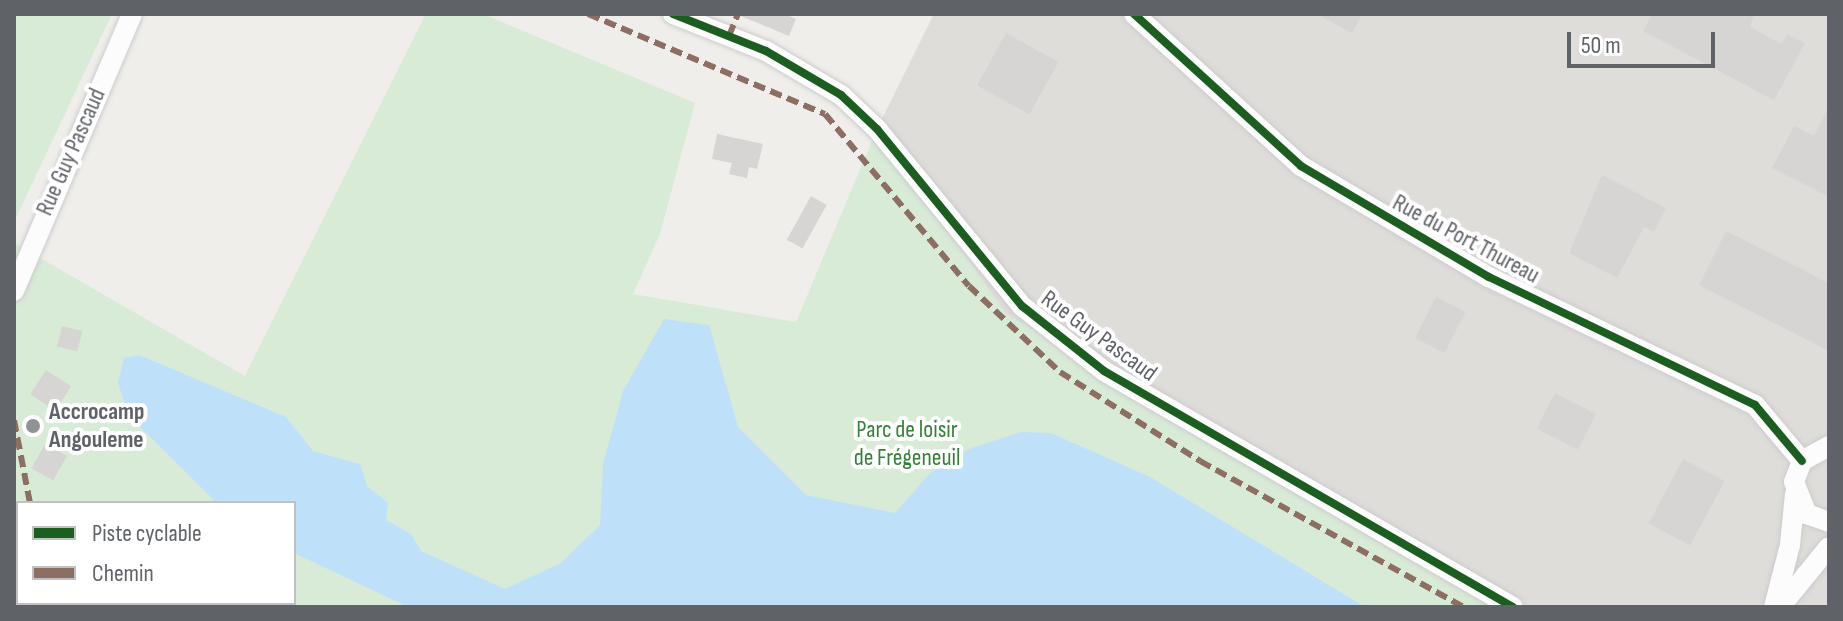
<!DOCTYPE html>
<meta charset="utf-8">
<style>
body{margin:0}
#map{position:relative;width:1843px;height:621px;overflow:hidden;background:#efeeea;font-family:"Sofia Sans Condensed",sans-serif}
div>[style]{position:absolute}
[style*='--x']{left:calc(var(--x)*1px);top:calc(var(--y)*1px);width:calc(var(--w)*1px);rotate:calc(var(--a)*1deg)}
.industrial>*{inset:0;background:#dfddda}
.green>*{inset:0;background:#d8ebd6}
.water>*{inset:0;background:#bfe0f9}
.building>*{inset:0;background:#d6d5d3;transform-origin:0 0}
.roads{filter:drop-shadow(0 0 2px #cbcccc) drop-shadow(0 0 2px #cbcccc)}
.street>*{height:20px;margin:-10px;padding:0 10px;transform-origin:10px;border-radius:10px;background:#fdfcfc}
.quiet>*{height:6px;margin-top:-3px;transform-origin:0;background:repeating-linear-gradient(90deg,#8d6e63 0 12px,transparent 0 18px)}
.cycleway>*{height:8px;margin:-4px;padding:0 4px;transform-origin:4px;border-radius:4px;background:#1b5e20}
.dots>*{width:22px;height:22px;translate:-50% -50%;box-sizing:border-box;border:4px solid #fff;border-radius:50%}
span{translate:-50% -50%;white-space:nowrap;text-align:center;line-height:1.15;-webkit-text-stroke:8px #fff;paint-order:stroke}
.street-label{font-size:24px;color:#5f6368}
.poi-label{font-size:24px;color:#5f6368;font-weight:700}
.left{translate:0 -50%;text-align:left}
.park-label{font-size:24px;color:#348238}
.frame{position:absolute;inset:0;border:16px solid #5f6368;pointer-events:none}
.legend{position:absolute;left:16px;top:501px;width:280px;height:104px;box-sizing:border-box;background:#fff;border:2px solid #bfc1c3;margin:0;padding:10px 14px;list-style:none;font-size:24px;color:#5f6368}
.legend li{display:flex;align-items:center;gap:16px;height:40px}
.legend b{width:40px;border:2px solid #bfc1c3}
.scale{position:absolute;left:1567px;top:32px;width:148px;height:36px;box-sizing:border-box;border:4px solid #5f6368;border-top:0;padding-left:10px;font-size:24px;line-height:28px;white-space:nowrap;color:#5f6368;-webkit-text-stroke:6px #fff;paint-order:stroke}
</style>
<div id="map">
<div class="industrial">
<div style="clip-path:polygon(934px 14px,1829px 14px,1829px 607px,1482px 607px,1005px 313px,877px 129px)"></div>
</div>
<div class="green">
<div style="clip-path:polygon(14px 14px,112px 14px,14px 222px)"></div>
<div style="clip-path:polygon(evenodd,426px 14px,483px 14px,695px 103px,660px 234px,633px 294px,796px 322px,877px 129px,1005px 313px,1497px 607px,14px 607px,14px 243px,245px 376px,426px 14px,18px 503px,294px 503px,294px 603px,18px 603px,18px 503px)"></div>
</div>
<div class="water">
<div style="clip-path:polygon(664px 319px,709px 325px,738px 427px,806px 495px,895px 513px,929px 474px,969px 449px,1021px 432px,1051px 433px,1150px 477px,1365px 607px,408px 607px,294px 553px,294px 503px,217px 503px,129px 416px,118px 383px,124px 358px,139px 355px,286px 417px,313px 451px,360px 464px,367px 486px,388px 503px,386px 520px,411px 534px,421px 551px,505px 589px,561px 563px,600px 525px,603px 464px,623px 391px)"></div>
</div>
<div class="building">
<div style="clip-path:polygon(736px 14px,784px 14px,796px 19px,789px 36px)"></div>
<div style="clip-path:polygon(1317px 14px,1362px 14px,1352px 33px)"></div>
<div style="clip-path:polygon(1652px 14px,1754px 14px,1750px 27px,1782px 44px,1787px 34px,1805px 43px,1774px 100px,1643px 31px)"></div>
<div style="left:1006px;top:33px;width:60px;height:60px;rotate:29deg"></div>
<div style="clip-path:polygon(1829px 106px,1829px 197px,1772px 168px,1794px 126px,1814px 136px)"></div>
<div style="clip-path:polygon(717px 134px,763px 144px,757px 169px,749px 167px,747px 178px,729px 174px,732px 163px,712px 159px)"></div>
<div style="clip-path:polygon(1602px 175px,1666px 208px,1654px 232px,1644px 227px,1617px 278px,1569px 253px)"></div>
<div style="left:811px;top:196px;width:18px;height:50px;rotate:29deg"></div>
<div style="clip-path:polygon(1726px 231px,1829px 283px,1829px 351px,1699px 285px)"></div>
<div style="left:1436px;top:297px;width:33px;height:46px;rotate:27deg"></div>
<div style="left:62px;top:326px;width:21px;height:21px;rotate:14deg"></div>
<div style="left:46px;top:370px;width:30px;height:29px;rotate:33deg"></div>
<div style="left:1555px;top:393px;width:46px;height:40px;rotate:27deg"></div>
<div style="left:45px;top:444px;width:25px;height:28px;rotate:29deg"></div>
<div style="left:1683px;top:459px;width:47px;height:73px;rotate:28deg"></div>
</div>
<div class="roads">
<div class="street">
<div style="--x:673;--y:14;--w:100;--a:21.7"></div>
<div style="--x:766;--y:51;--w:87;--a:30.4"></div>
<div style="--x:841;--y:95;--w:50;--a:43.4"></div>
<div style="--x:877;--y:129;--w:229;--a:50.7"></div>
<div style="--x:1022;--y:306;--w:105;--a:38.4"></div>
<div style="--x:1104;--y:371;--w:472;--a:30"></div>
<div style="--x:1134;--y:14;--w:226;--a:42.3"></div>
<div style="--x:1301;--y:166;--w:218;--a:30.6"></div>
<div style="--x:1489;--y:277;--w:295;--a:25.7"></div>
<div style="--x:1755;--y:405;--w:73;--a:50"></div>
<div style="--x:14;--y:291;--w:301;--a:-66.9"></div>
<div style="--x:1829;--y:446;--w:31;--a:151"></div>
<div style="--x:1802;--y:461;--w:22;--a:111"></div>
<div style="--x:1794;--y:482;--w:35;--a:68"></div>
<div style="--x:1807;--y:514;--w:23;--a:20"></div>
<div style="--x:1774;--y:607;--w:64;--a:-75.5"></div>
<div style="--x:1790;--y:545;--w:51;--a:-84.4"></div>
<div style="--x:1780;--y:607;--w:77;--a:-50.8"></div>
</div>
</div>
<div class="quiet">
<div style="--x:588;--y:14;--w:257;--a:22.9"></div>
<div style="--x:825;--y:114;--w:224;--a:50.1"></div>
<div style="--x:969;--y:286;--w:125;--a:43.4"></div>
<div style="--x:1060;--y:372;--w:166;--a:32.4"></div>
<div style="--x:1200;--y:461;--w:301;--a:29"></div>
<div style="--x:729;--y:36;--w:24;--a:-68"></div>
<div style="--x:14;--y:420;--w:85;--a:79.1"></div>
<div style="--x:14;--y:586;--w:5;--a:-37"></div>
<div style="--x:121;--y:603;--w:9;--a:27"></div>
</div>
<div class="cycleway">
<div style="--x:673;--y:14;--w:100;--a:21.7"></div>
<div style="--x:766;--y:51;--w:87;--a:30.4"></div>
<div style="--x:841;--y:95;--w:50;--a:43.4"></div>
<div style="--x:877;--y:129;--w:229;--a:50.7"></div>
<div style="--x:1022;--y:306;--w:105;--a:38.4"></div>
<div style="--x:1104;--y:371;--w:472;--a:30"></div>
<div style="--x:1134;--y:14;--w:226;--a:42.3"></div>
<div style="--x:1301;--y:166;--w:218;--a:30.6"></div>
<div style="--x:1489;--y:277;--w:295;--a:25.7"></div>
<div style="--x:1755;--y:405;--w:73;--a:50"></div>
</div>
<div class="dots">
<div style="left:33px;top:426px;background:#919496"></div>
</div>
<div class="street-label">
<span style="left:71px;top:152px;rotate:-66deg">Rue Guy Pascaud</span>
<span style="left:1466px;top:239px;rotate:28deg">Rue du Port Thureau</span>
<span style="left:1099px;top:336px;rotate:36deg">Rue Guy Pascaud</span>
</div>
<div class="poi-label">
<span class="left" style="left:49px;top:426px">Accrocamp<br>Angouleme</span>
</div>
<div class="park-label">
<span style="left:907px;top:444px">Parc de loisir<br>de Frégeneuil</span>
</div>
<div class="frame"></div>
<ul class="legend">
<li><b style="height:10px;background:#1b5e20"></b>Piste cyclable</li>
<li><b style="height:10px;background:#8d6e63"></b>Chemin</li>
</ul>
<div class="scale">50 m</div>
</div>
